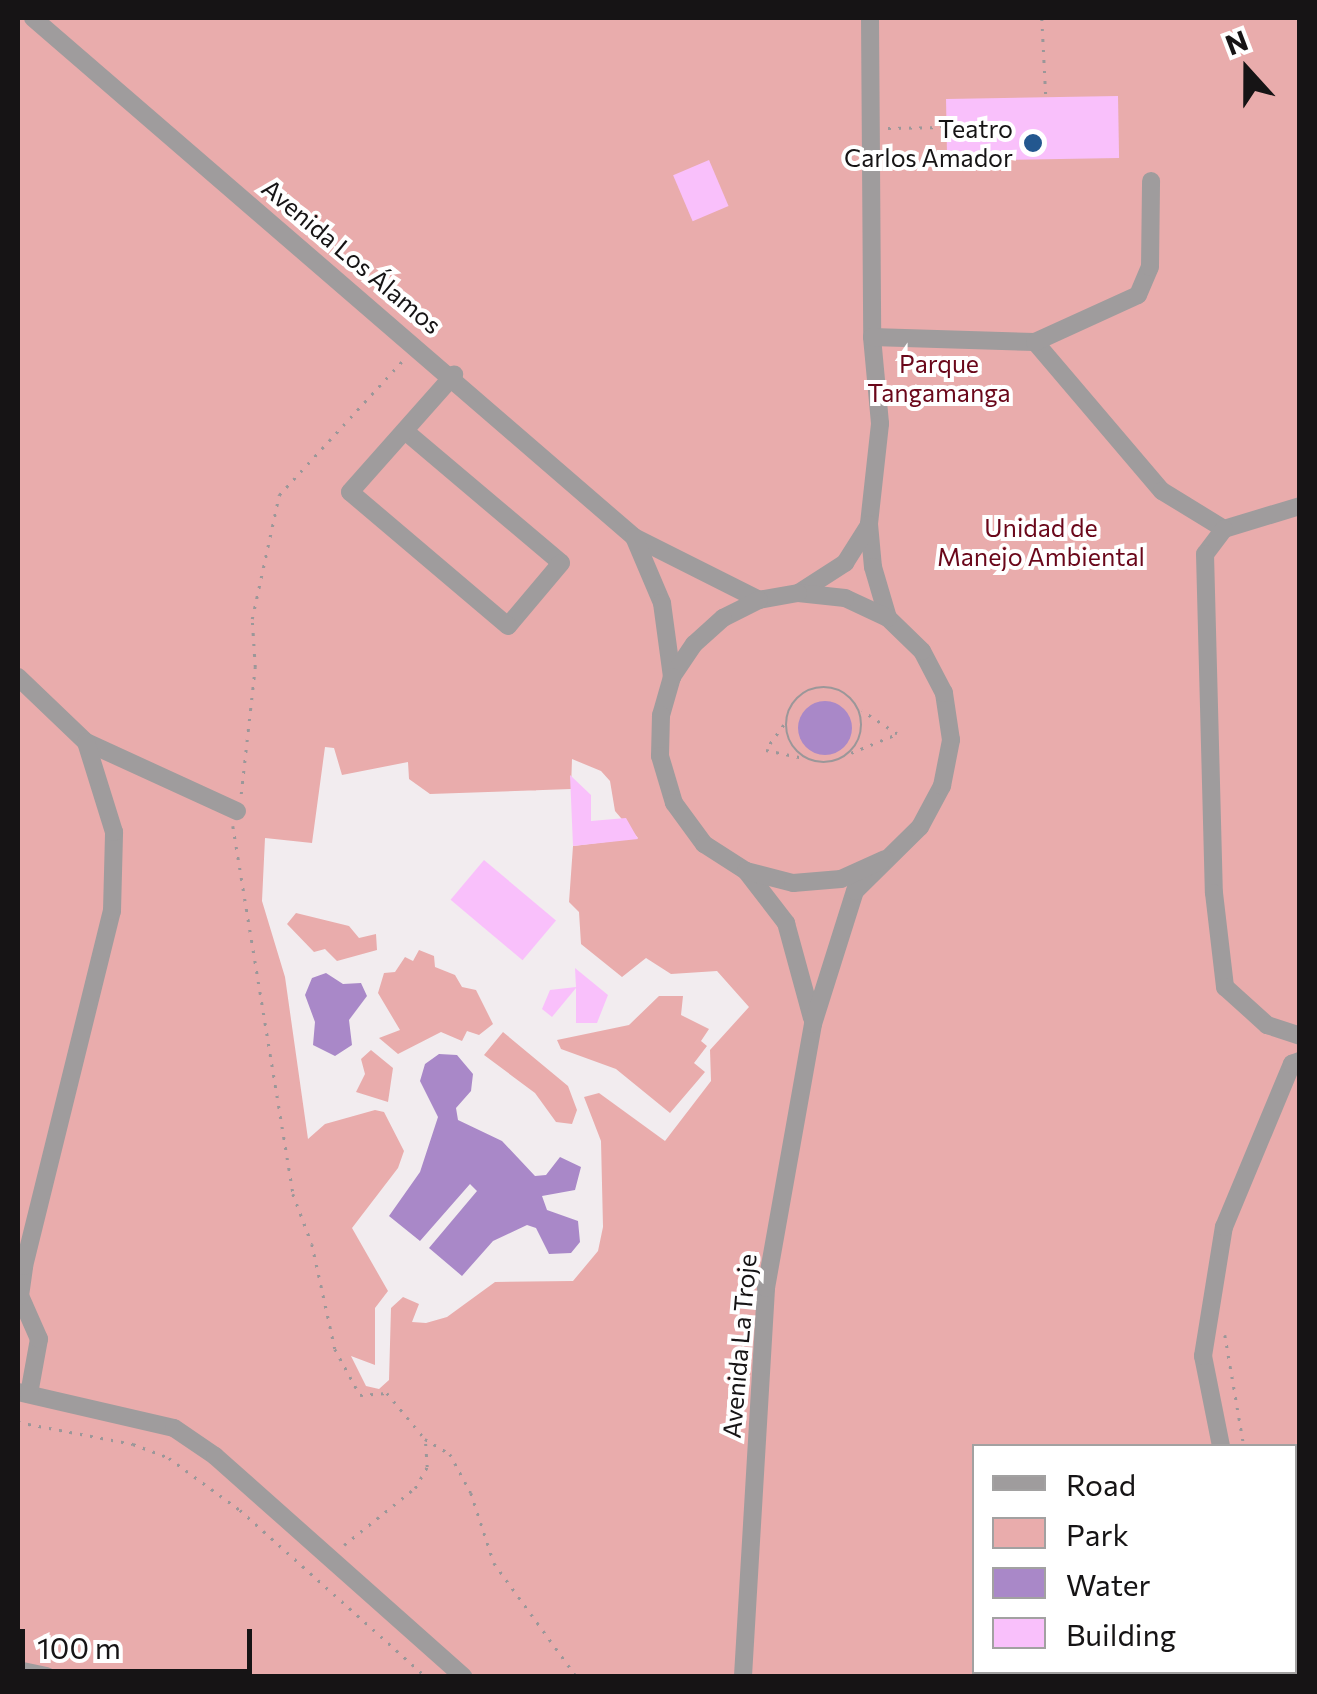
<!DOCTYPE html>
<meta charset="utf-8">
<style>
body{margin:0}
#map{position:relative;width:1317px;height:1694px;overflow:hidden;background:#f2ecef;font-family:Commissioner,sans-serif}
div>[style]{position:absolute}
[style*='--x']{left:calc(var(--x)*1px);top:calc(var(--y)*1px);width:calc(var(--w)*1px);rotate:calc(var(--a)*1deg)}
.green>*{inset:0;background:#e9acac}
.water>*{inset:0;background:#a988c8}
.round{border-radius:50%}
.building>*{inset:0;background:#f9c0fb;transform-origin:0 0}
.path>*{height:2.5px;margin-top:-1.25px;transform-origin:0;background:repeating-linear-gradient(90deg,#9b9799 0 2.5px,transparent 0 10.5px)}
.path>.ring{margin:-1.25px;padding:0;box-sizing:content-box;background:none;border:2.5px solid #9b9799;border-radius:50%}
.minor>*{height:18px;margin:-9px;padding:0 9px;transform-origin:9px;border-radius:9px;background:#9f9c9d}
.dots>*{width:28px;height:28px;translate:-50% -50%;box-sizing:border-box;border:5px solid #fff;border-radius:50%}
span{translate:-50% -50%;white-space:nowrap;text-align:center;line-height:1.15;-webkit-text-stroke:8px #fff;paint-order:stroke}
.poi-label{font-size:25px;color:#161415}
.right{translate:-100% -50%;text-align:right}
.street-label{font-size:25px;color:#161415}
.park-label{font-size:25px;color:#6a071a}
.frame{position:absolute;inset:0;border:20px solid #161415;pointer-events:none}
.legend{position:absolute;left:972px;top:1444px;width:325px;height:230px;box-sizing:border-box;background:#fff;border:2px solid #a2a1a1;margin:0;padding:12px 18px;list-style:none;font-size:30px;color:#161415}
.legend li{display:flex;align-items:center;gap:20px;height:50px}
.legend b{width:50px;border:2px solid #a2a1a1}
.north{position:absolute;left:1197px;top:20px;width:100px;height:100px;-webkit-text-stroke:8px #fff;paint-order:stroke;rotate:339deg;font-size:28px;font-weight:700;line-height:40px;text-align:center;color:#161415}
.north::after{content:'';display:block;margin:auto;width:35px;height:45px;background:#161415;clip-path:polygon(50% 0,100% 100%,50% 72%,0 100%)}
.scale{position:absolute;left:20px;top:1629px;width:232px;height:45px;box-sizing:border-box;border:5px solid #161415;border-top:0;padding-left:12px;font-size:30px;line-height:35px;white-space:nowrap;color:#161415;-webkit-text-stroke:8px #fff;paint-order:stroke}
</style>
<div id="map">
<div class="green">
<div style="clip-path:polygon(evenodd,18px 18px,1299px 18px,1299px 1676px,18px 1676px,18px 18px,325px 747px,334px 748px,342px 775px,408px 762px,409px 779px,430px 794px,571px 789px,572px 759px,601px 771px,610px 781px,615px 811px,638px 838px,573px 846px,569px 902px,579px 912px,581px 944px,622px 977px,646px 958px,671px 974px,717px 971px,749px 1007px,710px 1050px,711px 1081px,665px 1141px,599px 1093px,584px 1097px,601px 1141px,603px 1227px,598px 1251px,573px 1281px,495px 1282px,447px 1317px,426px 1323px,412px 1322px,419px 1304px,403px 1297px,391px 1308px,389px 1380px,379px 1389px,366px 1386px,351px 1356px,375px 1365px,375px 1308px,388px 1291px,352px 1228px,398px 1168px,404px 1151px,384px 1112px,375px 1110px,325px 1124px,308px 1139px,285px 977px,262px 901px,265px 838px,312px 843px,325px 747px,18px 18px,974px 1446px,1294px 1446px,1294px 1672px,974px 1672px,974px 1446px)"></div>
<div style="clip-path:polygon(296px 913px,349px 926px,359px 938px,376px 934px,377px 950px,337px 961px,325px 949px,314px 952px,287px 924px)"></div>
<div style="clip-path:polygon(419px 950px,434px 956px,435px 967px,455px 975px,462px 987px,476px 990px,493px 1024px,479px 1035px,467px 1031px,462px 1041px,441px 1032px,398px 1054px,379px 1038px,400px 1030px,378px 993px,384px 973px,395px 972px,405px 957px,413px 961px)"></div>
<div style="clip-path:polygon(659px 996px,683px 996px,681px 1015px,709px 1029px,701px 1041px,707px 1046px,694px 1063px,705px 1072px,670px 1113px,616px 1069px,561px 1049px,557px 1040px,629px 1025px)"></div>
<div style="clip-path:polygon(503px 1032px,568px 1086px,577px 1110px,572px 1124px,556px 1122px,535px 1093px,484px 1055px)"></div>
<div style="clip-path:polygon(371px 1050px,393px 1068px,388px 1102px,356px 1092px,365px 1074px,361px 1059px)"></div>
</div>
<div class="water">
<div class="round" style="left:798px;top:701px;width:54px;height:54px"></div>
<div style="clip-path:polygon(326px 973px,343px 984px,361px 983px,367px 996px,349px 1020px,352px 1045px,335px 1056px,313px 1045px,315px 1022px,305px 995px,312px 978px)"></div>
<div style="clip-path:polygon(439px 1054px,457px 1055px,473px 1074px,471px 1091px,456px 1108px,458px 1120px,502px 1141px,535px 1176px,546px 1175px,560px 1157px,581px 1167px,575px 1190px,542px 1196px,547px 1210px,578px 1221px,580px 1242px,571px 1253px,549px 1254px,536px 1228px,527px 1225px,493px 1241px,462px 1276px,429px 1248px,477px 1191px,470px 1184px,420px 1241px,389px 1216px,420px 1172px,438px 1117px,420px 1081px,425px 1064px)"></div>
</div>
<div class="building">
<div style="left:1118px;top:96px;width:62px;height:172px;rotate:89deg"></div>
<div style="left:709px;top:160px;width:50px;height:39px;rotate:67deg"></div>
<div style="clip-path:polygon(570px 775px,591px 795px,591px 821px,626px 818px,638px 839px,573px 846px)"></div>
<div style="left:484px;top:860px;width:94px;height:52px;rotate:40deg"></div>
<div style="clip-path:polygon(575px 968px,608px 995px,597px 1023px,576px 1023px,576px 988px,552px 1017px,542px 1009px,550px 990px,576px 987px)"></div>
</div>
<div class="path">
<div style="--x:1042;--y:18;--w:80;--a:87.1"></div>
<div style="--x:888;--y:128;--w:59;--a:-1"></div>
<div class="ring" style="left:786px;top:687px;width:73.5px;height:73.5px"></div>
<div style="--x:784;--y:725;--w:31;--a:126"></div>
<div style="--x:766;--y:750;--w:35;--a:12"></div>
<div style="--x:851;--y:753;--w:50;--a:-22.4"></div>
<div style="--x:897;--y:734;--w:42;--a:-146.7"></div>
<div style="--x:241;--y:794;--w:128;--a:-83.7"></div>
<div style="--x:255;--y:667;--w:48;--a:-93.6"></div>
<div style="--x:252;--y:619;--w:127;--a:-77.7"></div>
<div style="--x:279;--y:495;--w:183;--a:-47.4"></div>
<div style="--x:233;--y:826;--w:373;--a:80.7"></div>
<div style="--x:293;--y:1194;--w:53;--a:69.2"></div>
<div style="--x:312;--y:1244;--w:107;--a:77.6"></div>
<div style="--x:335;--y:1349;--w:52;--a:61.5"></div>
<div style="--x:360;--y:1395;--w:27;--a:-4"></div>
<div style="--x:387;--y:1393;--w:60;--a:50.4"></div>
<div style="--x:425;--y:1439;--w:29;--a:31"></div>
<div style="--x:450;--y:1454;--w:44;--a:61.7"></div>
<div style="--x:471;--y:1493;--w:74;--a:71.8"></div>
<div style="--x:494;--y:1563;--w:140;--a:54"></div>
<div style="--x:1225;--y:1335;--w:113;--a:80.3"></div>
<div style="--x:18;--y:1422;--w:117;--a:10.8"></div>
<div style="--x:133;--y:1444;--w:39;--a:21"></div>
<div style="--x:169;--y:1458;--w:88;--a:36.2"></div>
<div style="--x:240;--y:1510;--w:249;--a:41.9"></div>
<div style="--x:344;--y:1545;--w:91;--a:-38.8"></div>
<div style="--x:415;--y:1488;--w:24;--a:-60"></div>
<div style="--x:427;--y:1467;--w:26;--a:-94"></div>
</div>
<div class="minor">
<div style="--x:33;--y:18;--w:794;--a:40.81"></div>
<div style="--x:634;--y:537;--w:140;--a:26.7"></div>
<div style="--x:870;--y:18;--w:319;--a:89.6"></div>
<div style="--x:872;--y:337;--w:87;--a:84.7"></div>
<div style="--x:880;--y:424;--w:101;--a:96.3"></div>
<div style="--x:869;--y:524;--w:43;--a:84.7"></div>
<div style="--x:873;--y:567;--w:53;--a:73.6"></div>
<div style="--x:872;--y:337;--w:163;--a:1.8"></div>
<div style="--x:1035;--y:342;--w:196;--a:49.6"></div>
<div style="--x:1162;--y:491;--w:73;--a:31.5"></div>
<div style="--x:1035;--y:342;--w:113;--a:-24.5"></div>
<div style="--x:1138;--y:295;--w:30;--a:-67"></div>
<div style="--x:1150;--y:267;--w:86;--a:-89.3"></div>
<div style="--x:405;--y:431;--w:204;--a:40.2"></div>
<div style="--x:561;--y:563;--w:82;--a:130.1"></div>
<div style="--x:508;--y:626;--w:207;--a:-139.7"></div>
<div style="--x:350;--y:492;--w:157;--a:-48.4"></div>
<div style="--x:1300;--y:506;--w:79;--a:163.2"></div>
<div style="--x:1224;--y:529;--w:31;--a:127"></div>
<div style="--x:1205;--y:554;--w:339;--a:88.5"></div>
<div style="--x:1214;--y:893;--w:95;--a:83.3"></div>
<div style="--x:1225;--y:987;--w:57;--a:42.1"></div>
<div style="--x:1267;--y:1025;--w:35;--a:18"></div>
<div style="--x:634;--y:537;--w:72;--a:67"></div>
<div style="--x:662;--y:603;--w:75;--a:82.3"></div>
<div style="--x:800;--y:592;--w:54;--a:-32.8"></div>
<div style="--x:845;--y:563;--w:45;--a:-57.7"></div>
<div style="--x:18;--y:677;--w:94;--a:43.7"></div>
<div style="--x:86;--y:742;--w:166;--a:24.6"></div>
<div style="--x:746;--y:871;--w:66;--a:52.4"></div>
<div style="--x:786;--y:923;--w:98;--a:74.7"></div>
<div style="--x:18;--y:1392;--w:160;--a:13"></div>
<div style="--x:174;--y:1428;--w:50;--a:34.3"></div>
<div style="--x:215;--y:1456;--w:332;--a:41.6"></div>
<div style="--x:29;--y:1394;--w:56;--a:-79.7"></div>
<div style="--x:39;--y:1339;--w:47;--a:-113.8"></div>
<div style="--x:20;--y:1296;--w:30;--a:-82"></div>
<div style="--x:24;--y:1266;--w:366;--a:-76.1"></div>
<div style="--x:112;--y:911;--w:79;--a:-88.5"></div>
<div style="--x:114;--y:832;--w:94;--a:-107.3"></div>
<div style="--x:1221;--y:1446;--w:92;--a:-101.3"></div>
<div style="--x:1203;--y:1356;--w:131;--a:-80.8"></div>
<div style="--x:1224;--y:1227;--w:177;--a:-67.4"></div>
<div style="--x:1292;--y:1064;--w:9;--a:-21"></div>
<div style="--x:18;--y:1670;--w:29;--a:12"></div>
<div style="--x:1265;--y:1672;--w:4;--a:76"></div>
<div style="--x:743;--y:1676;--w:389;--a:-86.6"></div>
<div style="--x:766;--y:1288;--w:268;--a:-79.9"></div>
<div style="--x:813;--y:1024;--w:139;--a:-72.5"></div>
<div style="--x:855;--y:891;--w:91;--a:-44.6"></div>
<div style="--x:920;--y:827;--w:47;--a:-61.8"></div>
<div style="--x:942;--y:786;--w:47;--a:-78.9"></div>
<div style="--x:951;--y:740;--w:48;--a:-98.5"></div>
<div style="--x:944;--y:693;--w:47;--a:-117.6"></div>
<div style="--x:922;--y:651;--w:47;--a:-135.9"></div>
<div style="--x:888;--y:618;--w:47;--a:-155.1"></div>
<div style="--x:845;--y:598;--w:47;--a:-173.9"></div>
<div style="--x:798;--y:593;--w:40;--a:170"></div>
<div style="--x:759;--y:600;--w:40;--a:153.4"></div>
<div style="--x:723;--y:618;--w:39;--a:138"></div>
<div style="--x:694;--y:644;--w:40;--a:124"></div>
<div style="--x:672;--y:677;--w:40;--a:106"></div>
<div style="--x:661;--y:715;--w:41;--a:91.4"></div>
<div style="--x:660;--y:756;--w:49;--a:73.4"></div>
<div style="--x:674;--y:803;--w:51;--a:53.8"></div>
<div style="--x:704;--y:844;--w:50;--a:32.7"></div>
<div style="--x:746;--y:871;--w:49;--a:14.3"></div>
<div style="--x:793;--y:883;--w:48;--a:-4.8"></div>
<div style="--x:841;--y:879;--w:48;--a:-24.4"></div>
</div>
<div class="dots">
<div style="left:1033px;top:143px;background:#23578f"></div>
</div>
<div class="poi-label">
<span class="right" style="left:1013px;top:143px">Teatro<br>Carlos Amador</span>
</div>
<div class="street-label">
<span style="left:352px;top:256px;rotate:40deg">Avenida Los Álamos</span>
<span style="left:739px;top:1346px;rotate:-85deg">Avenida La Troje</span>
</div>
<div class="park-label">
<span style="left:939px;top:378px">Parque<br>Tangamanga</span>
<span style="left:1041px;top:542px">Unidad de<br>Manejo Ambiental</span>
</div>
<div class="frame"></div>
<ul class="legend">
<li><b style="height:12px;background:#9f9c9d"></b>Road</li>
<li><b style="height:28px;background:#e9acac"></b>Park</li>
<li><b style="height:28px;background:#a988c8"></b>Water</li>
<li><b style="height:28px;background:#f9c0fb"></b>Building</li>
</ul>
<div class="north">N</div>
<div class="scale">100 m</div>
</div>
